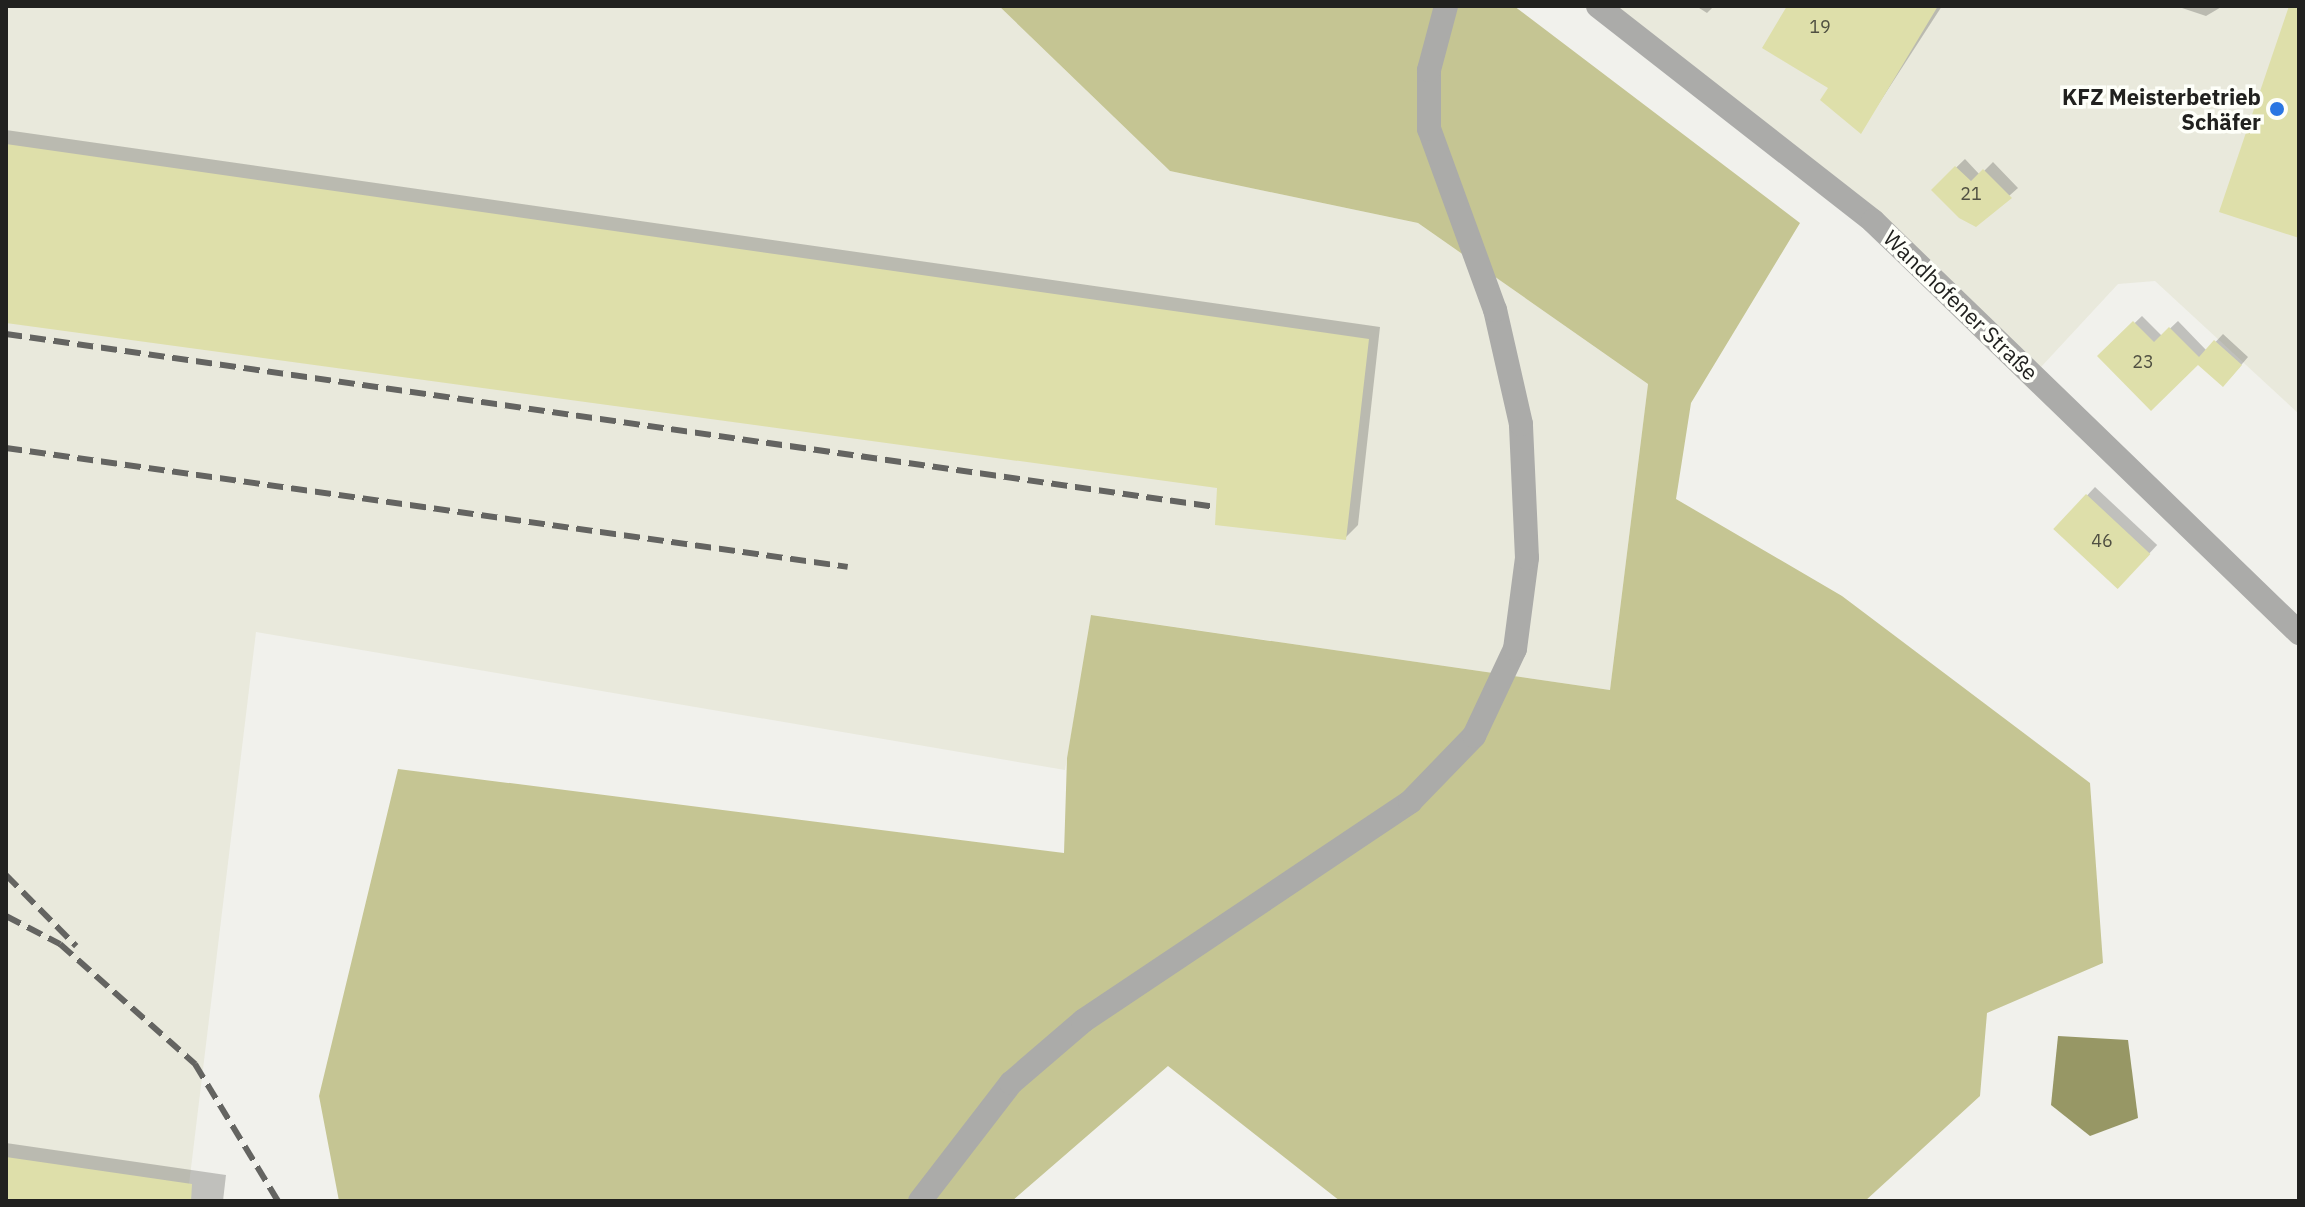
<!DOCTYPE html>
<meta charset="utf-8">
<style>
body{margin:0}
#map{position:relative;width:2305px;height:1207px;overflow:hidden;background:#f1f1ec;font-family:"IBM Plex Sans",sans-serif}
div>[style]{position:absolute}
[style*='--x']{left:calc(var(--x)*1px);top:calc(var(--y)*1px);width:calc(var(--w)*1px);rotate:calc(var(--a)*1deg)}
.built>*{inset:0;background:#e9e9dc}
.green>*{inset:0;background:#c5c593}
.water>*{inset:0;background:#979765}
.shadow>*{inset:0;background:#0003;transform-origin:0 0}
.building>*{inset:0;background:#dedfaa;transform-origin:0 0}
.minor>*{height:24px;margin:-12px;padding:0 12px;transform-origin:12px;border-radius:12px;background:#ababa9}
.rail>*{height:6px;margin-top:-3px;transform-origin:0;background:repeating-linear-gradient(90deg,#646461 0 16px,transparent 0 24px)}
.dots>*{width:22px;height:22px;translate:-50% -50%;box-sizing:border-box;border:4px solid #fefff9;border-radius:50%}
span{translate:-50% -50%;white-space:nowrap;text-align:center;line-height:1.15;-webkit-text-stroke:7px #fefff9;paint-order:stroke}
.number-label{font-size:18px;color:#505042}
.number-label span{-webkit-text-stroke-width:0}
.poi-label{font-size:22px;color:#21211f;font-weight:700}
.right{translate:-100% -50%;text-align:right}
.street-label{font-size:22px;color:#21211f}
.frame{position:absolute;inset:0;border:8px solid #21211f;pointer-events:none}
</style>
<div id="map">
<div class="built">
<div style="clip-path:polygon(6px 6px,999px 6px,1170px 171px,1418px 223px,1648px 384px,1610px 690px,1092px 615px,1065px 770px,256px 632px,187px 1201px,6px 1201px)"></div>
<div style="clip-path:polygon(1600px 6px,2299px 6px,2299px 414px,2155px 281px,2118px 284px,2041px 367px)"></div>
</div>
<div class="green">
<div style="clip-path:polygon(999px 6px,1514px 6px,1800px 223px,1691px 403px,1676px 499px,1842px 596px,2090px 783px,2103px 963px,1987px 1013px,1980px 1096px,1865px 1201px,1340px 1201px,1168px 1066px,1012px 1201px,339px 1201px,319px 1096px,398px 769px,1064px 853px,1067px 758px,1091px 615px,1610px 690px,1648px 384px,1418px 223px,1170px 171px)"></div>
</div>
<div class="water">
<div style="clip-path:polygon(2058px 1036px,2128px 1040px,2138px 1118px,2090px 1136px,2051px 1105px)"></div>
</div>
<div class="shadow">
<div style="clip-path:polygon(1696px 6px,1714px 6px,1707px 13px)"></div>
<div style="clip-path:polygon(1789px 6px,1942px 6px,1861px 131px)"></div>
<div style="clip-path:polygon(2176px 6px,2223px 6px,2206px 16px)"></div>
<div style="clip-path:polygon(6px 130px,1380px 327px,1358px 525px,1345px 538px,1220px 486px,6px 320px)"></div>
<div style="clip-path:polygon(1965px 159px,1980px 175px,1993px 162px,2018px 188px,1976px 225px,1934px 189px)"></div>
<div style="clip-path:polygon(2142px 316px,2162px 336px,2178px 321px,2207px 351px,2223px 334px,2248px 357px,2231px 377px,2198px 362px,2100px 356px)"></div>
<div style="left:2095px;top:487px;width:85px;height:57px;rotate:43deg"></div>
<div style="clip-path:polygon(6px 1143px,226px 1175px,223px 1201px,6px 1201px)"></div>
</div>
<div class="building">
<div style="clip-path:polygon(1787px 6px,1938px 6px,1861px 134px,1820px 100px,1828px 88px,1762px 48px)"></div>
<div style="clip-path:polygon(2289px 6px,2299px 6px,2299px 238px,2219px 212px)"></div>
<div style="clip-path:polygon(6px 144px,1369px 339px,1346px 540px,1215px 525px,1217px 488px,6px 323px)"></div>
<div style="clip-path:polygon(1955px 166px,1971px 181px,1983px 169px,2012px 198px,1976px 227px,1959px 218px,1931px 190px)"></div>
<div style="clip-path:polygon(2133px 321px,2154px 342px,2169px 327px,2199px 357px,2214px 340px,2242px 365px,2223px 387px,2198px 365px,2151px 411px,2097px 356px)"></div>
<div style="left:2086px;top:494px;width:88px;height:48px;rotate:43deg"></div>
<div style="clip-path:polygon(6px 1157px,192px 1184px,191px 1201px,6px 1201px)"></div>
</div>
<div class="minor">
<div style="--x:1598;--y:6;--w:349;--a:38"></div>
<div style="--x:1873;--y:221;--w:593;--a:44.04"></div>
<div style="--x:920;--y:1201;--w:149;--a:-52.4"></div>
<div style="--x:1011;--y:1083;--w:95;--a:-40.7"></div>
<div style="--x:1083;--y:1021;--w:394;--a:-33.8"></div>
<div style="--x:1410;--y:802;--w:92;--a:-45.9"></div>
<div style="--x:1474;--y:736;--w:96;--a:-64.8"></div>
<div style="--x:1515;--y:649;--w:92;--a:-82.5"></div>
<div style="--x:1527;--y:558;--w:134;--a:-92.6"></div>
<div style="--x:1521;--y:424;--w:117;--a:-102.8"></div>
<div style="--x:1495;--y:310;--w:193;--a:-110"></div>
<div style="--x:1429;--y:129;--w:59;--a:-90"></div>
<div style="--x:1429;--y:70;--w:66;--a:-75.1"></div>
</div>
<div class="rail">
<div style="--x:6;--y:334;--w:1222;--a:8.14"></div>
<div style="--x:6;--y:448;--w:850;--a:8.04"></div>
<div style="--x:6;--y:875;--w:100;--a:45.4"></div>
<div style="--x:6;--y:916;--w:61;--a:27.4"></div>
<div style="--x:60;--y:944;--w:181;--a:41.6"></div>
<div style="--x:195;--y:1064;--w:160;--a:58.8"></div>
</div>
<div class="dots">
<div style="left:2277px;top:109px;background:#2b77e2"></div>
</div>
<div class="number-label">
<span style="left:1820px;top:27px">19</span>
<span style="left:1971px;top:194px">21</span>
<span style="left:2143px;top:362px">23</span>
<span style="left:2102px;top:541px">46</span>
</div>
<div class="poi-label">
<span class="right" style="left:2261px;top:109px">KFZ Meisterbetrieb<br>Schäfer</span>
</div>
<div class="street-label">
<span style="left:1961px;top:305px;rotate:44deg">Wandhofener Straße</span>
</div>
<div class="frame"></div>
</div>
